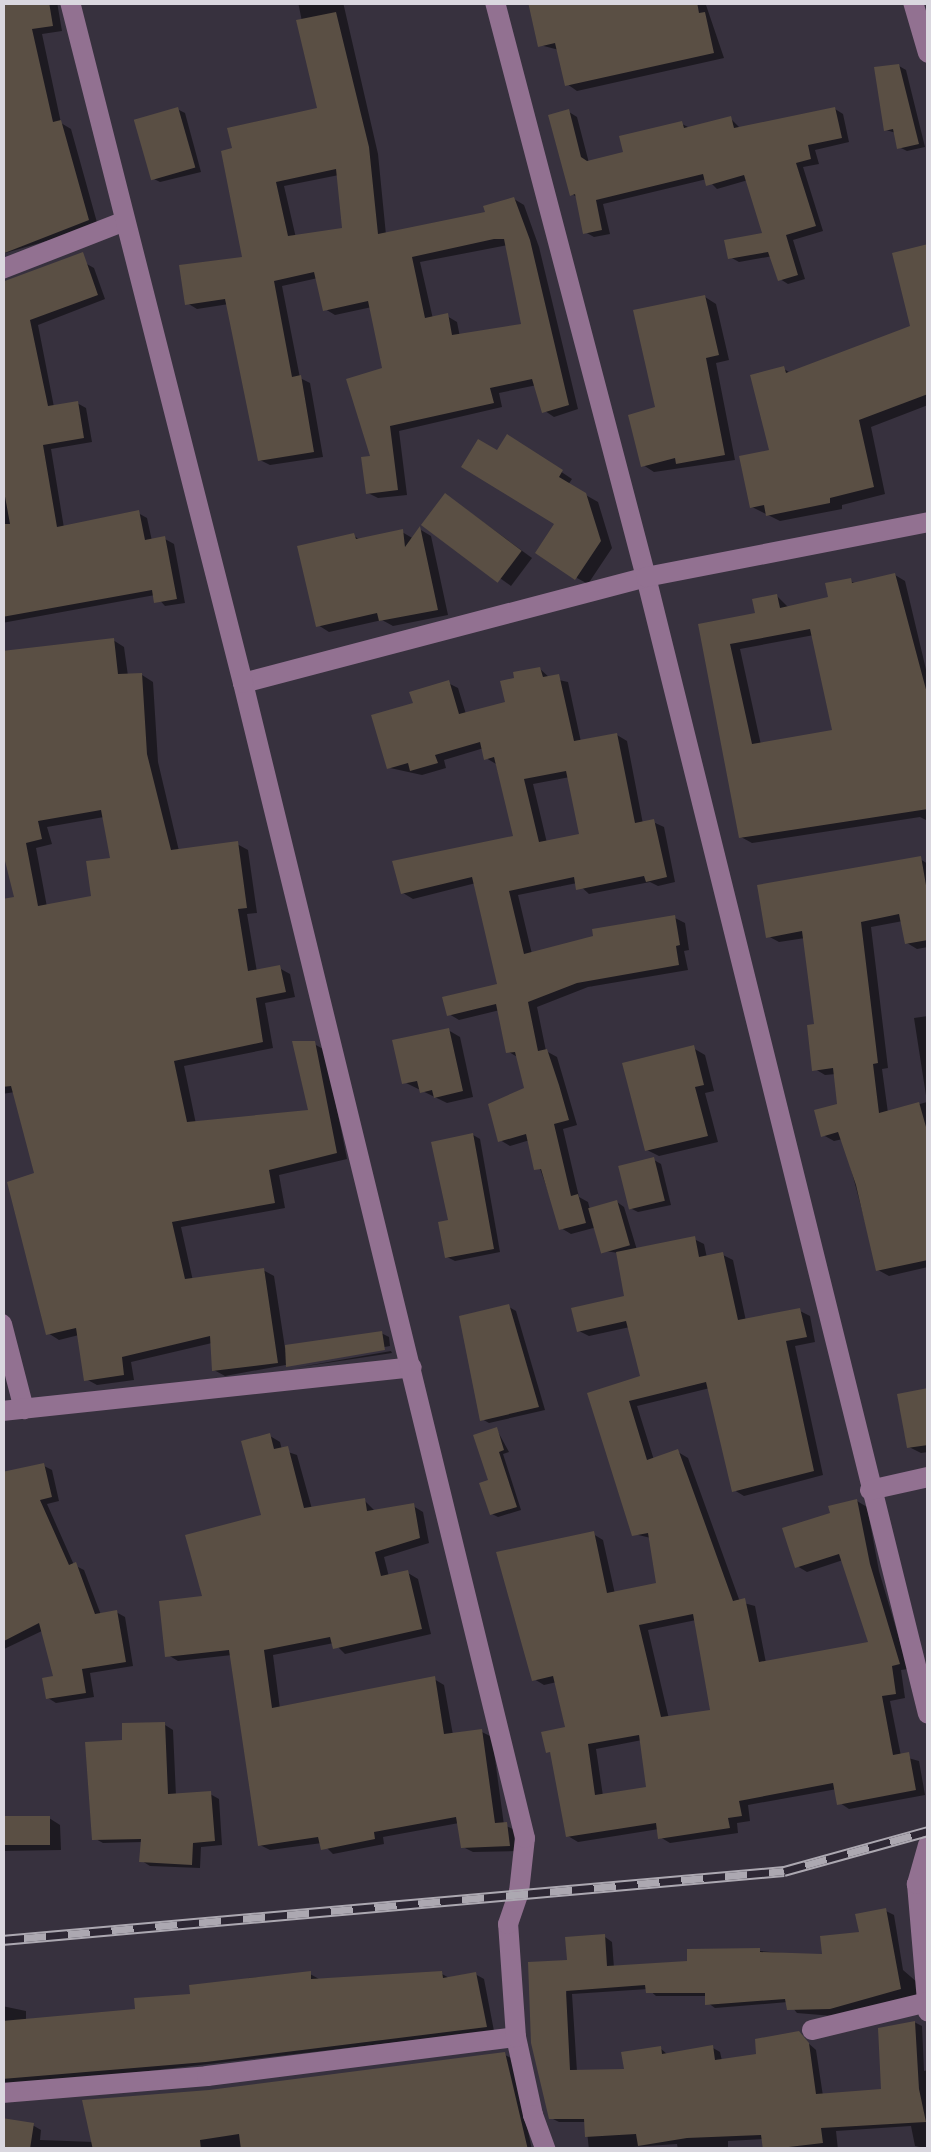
<!DOCTYPE html>
<style>
body{margin:0}
#map{position:relative;width:931px;height:2152px;overflow:hidden;background:#37313e;font-family:"Alegreya Sans",sans-serif}
div>[style]{position:absolute}
[style*='--x']{left:calc(var(--x)*1px);top:calc(var(--y)*1px);width:calc(var(--w)*1px);rotate:calc(var(--a)*1deg)}
.shadow>*{inset:0;background:#0007}
.building>*{inset:0;background:#5a4f44;transform-origin:0 0}
.street>*{height:20px;margin:-10px;padding:0 10px;transform-origin:10px;border-radius:10px;background:#927191}
.rail>*{height:11px;margin-top:-5.5px;transform-origin:0;background:repeating-linear-gradient(90deg,#2d2734 0 22px,#aca8b1 0 44px);box-sizing:border-box;border-block:2px solid #aca8b1}
span{translate:-50% -50%;white-space:nowrap;text-align:center;line-height:1.15;-webkit-text-stroke:9px #2d2734;paint-order:stroke}
.frame{position:absolute;inset:0;border:5px solid #dad7df;pointer-events:none}
</style>
<div id="map">
<div class="shadow">
<div style="clip-path:polygon(2px 2px,57px 2px,62px 31px,42px 34px,61px 123px,71px 129px,98px 226px,2px 254px)"></div>
<div style="clip-path:polygon(evenodd,298px 2px,343px 2px,378px 154px,386px 235px,488px 214px,514px 199px,524px 205px,539px 247px,578px 409px,554px 417px,545px 411px,537px 385px,499px 393px,502px 407px,399px 431px,407px 495px,378px 498px,368px 493px,385px 370px,372px 307px,335px 315px,325px 309px,318px 278px,282px 286px,300px 378px,310px 383px,323px 457px,270px 465px,260px 460px,229px 304px,197px 309px,187px 303px,245px 259px,224px 153px,320px 109px,298px 2px,339px 175px,345px 230px,296px 238px,284px 186px,339px 175px,298px 2px,508px 245px,523px 327px,460px 337px,457px 322px,447px 316px,433px 319px,420px 262px,508px 245px)"></div>
<div style="clip-path:polygon(549px 2px,705px 2px,724px 58px,577px 91px,567px 84px,559px 50px,540px 45px)"></div>
<div style="clip-path:polygon(899px 66px,906px 70px,925px 147px,907px 151px,899px 147px,896px 133px,886px 130px)"></div>
<div style="clip-path:polygon(177px 109px,185px 113px,201px 172px,160px 182px,152px 178px)"></div>
<div style="clip-path:polygon(835px 109px,843px 114px,849px 142px,815px 150px,819px 164px,803px 167px,823px 231px,793px 240px,805px 279px,788px 284px,780px 279px,773px 256px,739px 262px,730px 257px,765px 235px,748px 180px,717px 189px,707px 179px,603px 204px,610px 234px,594px 237px,585px 232px,578px 198px,572px 194px,569px 112px,577px 117px,589px 163px,626px 154px,682px 124px,692px 129px,730px 118px,741px 129px)"></div>
<div style="clip-path:polygon(928px 247px,928px 405px,871px 427px,885px 494px,842px 505px,842px 509px,780px 521px,752px 507px,772px 451px,784px 369px,792px 374px,913px 327px,895px 255px)"></div>
<div style="clip-path:polygon(85px 263px,94px 268px,105px 299px,38px 325px,54px 407px,77px 403px,86px 408px,92px 442px,51px 449px,64px 528px,138px 513px,147px 518px,152px 541px,165px 539px,174px 544px,185px 603px,165px 606px,155px 595px,2px 623px,2px 286px)"></div>
<div style="clip-path:polygon(705px 297px,716px 304px,729px 360px,716px 363px,735px 460px,654px 472px,643px 465px,658px 409px)"></div>
<div style="clip-path:polygon(519px 444px,572px 479px,568px 485px,598px 502px,612px 548px,588px 584px,577px 578px,558px 523px,498px 454px)"></div>
<div style="clip-path:polygon(457px 503px,532px 558px,511px 586px,425px 525px)"></div>
<div style="clip-path:polygon(421px 530px,431px 536px,448px 615px,393px 626px,382px 620px,329px 632px,318px 625px,354px 536px,362px 541px,402px 532px,414px 539px)"></div>
<div style="clip-path:polygon(evenodd,895px 575px,905px 581px,928px 678px,928px 821px,920px 817px,752px 843px,741px 837px,701px 626px,758px 615px,777px 596px,789px 608px,831px 599px,850px 581px,857px 584px,895px 575px,814px 635px,835px 732px,761px 745px,740px 649px,814px 635px)"></div>
<div style="clip-path:polygon(evenodd,113px 640px,124px 647px,128px 676px,142px 675px,153px 682px,158px 762px,179px 851px,237px 844px,248px 850px,257px 913px,247px 914px,257px 972px,279px 968px,290px 974px,295px 997px,265px 1003px,273px 1048px,184px 1066px,196px 1124px,311px 1112px,314px 1044px,325px 1050px,347px 1159px,279px 1175px,285px 1208px,181px 1227px,193px 1281px,263px 1270px,274px 1276px,285px 1348px,381px 1333px,389px 1337px,390px 1346px,225px 1376px,214px 1370px,212px 1343px,131px 1362px,134px 1380px,97px 1385px,86px 1379px,79px 1335px,59px 1340px,48px 1333px,38px 1175px,15px 1092px,2px 1094px,2px 902px,17px 899px,8px 850px,113px 640px,104px 817px,113px 860px,94px 898px,47px 907px,36px 848px,52px 844px,47px 827px,104px 817px)"></div>
<div style="clip-path:polygon(evenodd,540px 669px,550px 678px,568px 682px,581px 742px,617px 735px,627px 741px,643px 824px,653px 822px,664px 827px,675px 882px,658px 886px,650px 882px,589px 894px,577px 883px,518px 895px,532px 954px,675px 918px,685px 923px,689px 950px,684px 951px,688px 970px,588px 987px,537px 1007px,546px 1051px,557px 1057px,577px 1125px,563px 1129px,579px 1197px,588px 1202px,590px 1210px,617px 1202px,624px 1207px,637px 1250px,694px 1239px,704px 1244px,707px 1258px,723px 1255px,733px 1260px,746px 1321px,800px 1311px,810px 1316px,815px 1342px,795px 1346px,823px 1475px,744px 1496px,734px 1490px,710px 1388px,637px 1406px,654px 1460px,678px 1452px,688px 1458px,740px 1602px,755px 1606px,766px 1663px,871px 1644px,843px 1560px,807px 1572px,797px 1566px,833px 1515px,857px 1501px,867px 1507px,879px 1571px,908px 1669px,901px 1670px,905px 1698px,890px 1701px,901px 1756px,919px 1761px,925px 1795px,849px 1809px,840px 1803px,837px 1789px,748px 1805px,750px 1821px,737px 1823px,738px 1833px,670px 1843px,660px 1837px,659px 1829px,578px 1842px,568px 1836px,553px 1754px,548px 1751px,568px 1729px,557px 1682px,544px 1685px,534px 1679px,593px 1534px,603px 1540px,615px 1594px,659px 1585px,651px 1538px,634px 1534px,590px 1394px,643px 1378px,630px 1327px,589px 1336px,579px 1331px,627px 1297px,619px 1253px,604px 1251px,597px 1227px,571px 1234px,561px 1228px,530px 1140px,510px 1146px,500px 1140px,527px 1090px,519px 1058px,509px 1052px,500px 1010px,459px 1020px,449px 1014px,500px 986px,476px 883px,413px 899px,403px 893px,396px 863px,516px 838px,496px 764px,486px 758px,484px 748px,444px 760px,446px 768px,422px 775px,390px 768px,416px 705px,448px 683px,458px 688px,466px 714px,508px 704px,540px 669px,570px 777px,582px 836px,547px 843px,533px 784px,570px 777px,540px 669px,696px 1620px,713px 1712px,669px 1719px,648px 1630px,696px 1620px,540px 669px,642px 1740px,649px 1789px,603px 1796px,596px 1749px,642px 1740px)"></div>
<div style="clip-path:polygon(920px 859px,928px 864px,928px 947px,917px 949px,907px 943px,903px 921px,871px 927px,888px 1068px,882px 1069px,888px 1113px,927px 1102px,914px 1018px,928px 1016px,928px 1267px,889px 1276px,878px 1270px,843px 1139px,834px 1141px,823px 1135px,840px 1106px,836px 1074px,825px 1075px,815px 1069px,817px 1026px,805px 938px,779px 942px,768px 936px)"></div>
<div style="clip-path:polygon(448px 1030px,460px 1037px,473px 1097px,447px 1103px,404px 1082px)"></div>
<div style="clip-path:polygon(693px 1048px,705px 1055px,714px 1091px,705px 1093px,718px 1142px,659px 1156px,647px 1150px)"></div>
<div style="clip-path:polygon(473px 1135px,480px 1139px,500px 1252px,455px 1261px,447px 1257px,451px 1222px)"></div>
<div style="clip-path:polygon(654px 1160px,661px 1164px,671px 1205px,638px 1212px,630px 1208px)"></div>
<div style="clip-path:polygon(509px 1307px,516px 1311px,545px 1410px,489px 1423px,482px 1419px)"></div>
<div style="clip-path:polygon(391px 1351px,392px 1353px,294px 1368px)"></div>
<div style="clip-path:polygon(928px 1391px,928px 1452px,921px 1453px,909px 1447px,900px 1396px)"></div>
<div style="clip-path:polygon(497px 1430px,509px 1452px,503px 1454px,521px 1510px,498px 1517px,492px 1514px,491px 1482px)"></div>
<div style="clip-path:polygon(270px 1436px,280px 1442px,282px 1450px,297px 1455px,312px 1509px,365px 1501px,376px 1512px,413px 1506px,423px 1512px,429px 1543px,384px 1557px,389px 1577px,408px 1573px,418px 1579px,431px 1634px,345px 1654px,334px 1643px,273px 1655px,280px 1709px,434px 1679px,444px 1685px,453px 1735px,482px 1732px,492px 1737px,504px 1825px,517px 1831px,520px 1851px,473px 1852px,463px 1847px,459px 1823px,383px 1837px,384px 1844px,333px 1854px,322px 1843px,270px 1850px,260px 1845px,232px 1655px,178px 1661px,168px 1655px,264px 1517px)"></div>
<div style="clip-path:polygon(44px 1466px,52px 1470px,59px 1501px,47px 1504px,74px 1565px,84px 1570px,101px 1615px,116px 1612px,125px 1617px,133px 1666px,90px 1673px,94px 1697px,56px 1703px,48px 1698px,56px 1678px,44px 1630px,2px 1650px,2px 1474px)"></div>
<div style="clip-path:polygon(165px 1725px,173px 1730px,176px 1796px,210px 1794px,219px 1799px,222px 1845px,201px 1847px,200px 1868px,150px 1866px,142px 1861px,143px 1842px,103px 1843px,94px 1838px)"></div>
<div style="clip-path:polygon(49px 1818px,60px 1825px,61px 1850px,2px 1851px,2px 1819px)"></div>
<div style="clip-path:polygon(886px 1911px,894px 1915px,903px 1970px,918px 1983px,919px 1995px,833px 2016px,797px 2013px,788px 2002px,715px 2008px,708px 2003px,708px 1996px,656px 1996px,648px 1989px,572px 1994px,577px 2072px,627px 2071px,660px 2048px,668px 2055px,713px 2048px,720px 2052px,722px 2061px,759px 2056px,798px 2034px,816px 2050px,823px 2096px,883px 2092px,914px 2022px,922px 2026px,924px 2071px,928px 2070px,928px 2149px,915px 2146px,911px 2126px,836px 2131px,838px 2150px,766px 2150px,764px 2139px,728px 2141px,728px 2150px,678px 2150px,677px 2144px,589px 2150px,586px 2122px,559px 2122px,551px 2118px,570px 1962px,605px 1937px,612px 1942px,614px 1968px,690px 1963px,760px 1951px,825px 1957px,862px 1934px)"></div>
<div style="clip-path:polygon(310px 1974px,319px 1979px,442px 1974px,451px 1979px,475px 1974px,484px 1979px,494px 2031px,2px 2088px,2px 2006px,26px 2011px,26px 2021px,137px 2011px,248px 1982px,248px 1978px)"></div>
<div style="clip-path:polygon(505px 2055px,513px 2059px,532px 2150px,2px 2148px,2px 2121px,34px 2126px,41px 2130px,40px 2140px,94px 2142px,209px 2092px)"></div>
</div>
<div class="building">
<div style="clip-path:polygon(2px 2px,49px 2px,53px 26px,32px 29px,53px 122px,61px 120px,89px 220px,2px 254px)"></div>
<div style="clip-path:polygon(528px 2px,697px 2px,699px 13px,705px 12px,714px 53px,565px 86px,555px 43px,538px 47px)"></div>
<div style="clip-path:polygon(evenodd,336px 12px,369px 147px,378px 234px,485px 212px,483px 206px,514px 197px,530px 240px,569px 405px,542px 413px,532px 379px,490px 388px,494px 403px,390px 426px,398px 490px,366px 494px,361px 457px,370px 456px,346px 379px,382px 368px,368px 301px,323px 311px,314px 272px,274px 281px,292px 377px,301px 375px,314px 452px,258px 461px,225px 299px,185px 305px,179px 265px,242px 257px,221px 151px,232px 148px,227px 128px,317px 108px,296px 20px,336px 12px,336px 169px,342px 228px,288px 236px,276px 182px,336px 169px,336px 12px,494px 239px,504px 239px,521px 324px,452px 335px,448px 313px,425px 318px,412px 257px,494px 239px)"></div>
<div style="clip-path:polygon(899px 64px,919px 144px,897px 149px,893px 129px,884px 131px,874px 67px)"></div>
<div style="left:178px;top:107px;width:63px;height:46px;rotate:74deg"></div>
<div style="clip-path:polygon(835px 107px,842px 138px,808px 145px,811px 159px,796px 163px,816px 226px,786px 235px,798px 275px,778px 281px,768px 252px,728px 259px,724px 240px,762px 233px,744px 175px,706px 186px,703px 174px,596px 200px,602px 230px,583px 234px,575px 194px,570px 196px,548px 115px,569px 109px,581px 157px,587px 161px,623px 152px,619px 136px,682px 121px,684px 128px,731px 116px,734px 128px)"></div>
<div style="clip-path:polygon(928px 244px,928px 394px,859px 420px,874px 487px,830px 498px,830px 503px,766px 516px,764px 505px,750px 508px,739px 456px,769px 450px,750px 375px,784px 366px,786px 373px,910px 326px,892px 253px)"></div>
<div style="clip-path:polygon(83px 252px,98px 295px,30px 320px,48px 406px,78px 401px,84px 438px,43px 445px,57px 527px,139px 510px,145px 540px,165px 536px,177px 599px,154px 603px,152px 590px,2px 617px,2px 524px,10px 524px,2px 480px,2px 282px)"></div>
<div style="clip-path:polygon(705px 295px,719px 355px,706px 358px,725px 455px,676px 464px,675px 458px,641px 467px,628px 415px,655px 407px,633px 310px)"></div>
<div style="clip-path:polygon(507px 434px,563px 470px,559px 477px,586px 493px,601px 541px,575px 580px,535px 553px,554px 524px,461px 467px,478px 439px,497px 450px)"></div>
<div style="left:445px;top:493px;width:96px;height:40px;rotate:37deg"></div>
<div style="clip-path:polygon(420px 526px,438px 610px,379px 621px,377px 613px,316px 627px,297px 546px,354px 533px,356px 539px,403px 529px,405px 547px)"></div>
<div style="clip-path:polygon(evenodd,895px 573px,928px 697px,928px 809px,739px 838px,698px 624px,755px 613px,752px 599px,777px 594px,780px 608px,828px 597px,825px 583px,851px 578px,852px 583px,895px 573px,810px 629px,832px 730px,752px 744px,730px 644px,810px 629px)"></div>
<div style="clip-path:polygon(evenodd,114px 638px,118px 674px,142px 673px,147px 754px,171px 850px,238px 841px,247px 908px,238px 909px,248px 971px,280px 965px,286px 992px,256px 998px,263px 1042px,174px 1061px,187px 1122px,308px 1110px,292px 1041px,315px 1041px,337px 1153px,269px 1170px,275px 1203px,172px 1222px,185px 1279px,264px 1268px,278px 1363px,212px 1371px,210px 1336px,122px 1357px,124px 1375px,84px 1381px,76px 1328px,46px 1335px,7px 1182px,34px 1173px,11px 1086px,2px 1087px,2px 899px,14px 897px,2px 849px,2px 651px,114px 638px,101px 810px,110px 858px,86px 861px,91px 896px,38px 906px,26px 843px,42px 839px,38px 821px,101px 810px)"></div>
<div style="clip-path:polygon(evenodd,540px 667px,543px 677px,559px 674px,574px 741px,617px 733px,635px 823px,654px 819px,667px 877px,646px 882px,644px 876px,576px 890px,574px 877px,509px 891px,524px 954px,593px 936px,592px 929px,675px 915px,680px 945px,676px 946px,679px 965px,577px 983px,528px 1002px,538px 1051px,547px 1049px,559px 1085px,569px 1120px,554px 1124px,571px 1196px,578px 1194px,586px 1223px,559px 1230px,541px 1169px,534px 1170px,526px 1134px,498px 1142px,488px 1104px,524px 1088px,515px 1052px,506px 1053px,496px 1004px,447px 1016px,442px 997px,497px 984px,472px 877px,401px 894px,392px 861px,513px 836px,494px 757px,484px 760px,480px 742px,435px 755px,438px 763px,410px 771px,408px 763px,387px 769px,371px 715px,413px 703px,409px 692px,449px 680px,459px 714px,505px 702px,500px 681px,514px 678px,513px 672px,540px 667px,566px 771px,579px 834px,539px 842px,524px 779px,566px 771px)"></div>
<div style="clip-path:polygon(921px 856px,928px 897px,928px 940px,905px 944px,899px 914px,861px 922px,878px 1063px,873px 1064px,879px 1113px,919px 1102px,928px 1134px,928px 1260px,876px 1271px,856px 1185px,838px 1132px,821px 1137px,814px 1110px,837px 1104px,833px 1068px,812px 1071px,807px 1025px,814px 1024px,802px 931px,766px 938px,757px 885px)"></div>
<div style="clip-path:polygon(449px 1028px,463px 1091px,434px 1098px,432px 1090px,420px 1093px,417px 1081px,402px 1084px,392px 1040px)"></div>
<div style="clip-path:polygon(694px 1045px,704px 1085px,695px 1087px,708px 1136px,645px 1151px,622px 1063px)"></div>
<div style="clip-path:polygon(473px 1133px,494px 1249px,445px 1258px,438px 1222px,448px 1220px,431px 1142px)"></div>
<div style="left:654px;top:1157px;width:45px;height:37px;rotate:76deg"></div>
<div style="left:617px;top:1200px;width:47px;height:30px;rotate:74deg"></div>
<div style="clip-path:polygon(evenodd,695px 1236px,699px 1257px,723px 1252px,738px 1320px,800px 1308px,807px 1337px,786px 1341px,814px 1471px,732px 1492px,706px 1382px,629px 1401px,647px 1460px,678px 1449px,733px 1601px,745px 1598px,759px 1662px,868px 1642px,839px 1554px,795px 1568px,782px 1528px,830px 1513px,828px 1506px,857px 1499px,870px 1564px,900px 1664px,892px 1666px,896px 1694px,882px 1696px,893px 1755px,909px 1752px,916px 1790px,837px 1805px,833px 1783px,739px 1801px,742px 1816px,728px 1818px,730px 1828px,658px 1839px,656px 1823px,566px 1837px,550px 1752px,546px 1753px,541px 1732px,565px 1727px,553px 1676px,532px 1681px,496px 1552px,594px 1531px,607px 1593px,656px 1583px,648px 1533px,632px 1536px,587px 1393px,640px 1376px,626px 1321px,577px 1332px,571px 1308px,624px 1296px,616px 1252px,695px 1236px,693px 1614px,710px 1710px,661px 1717px,639px 1625px,693px 1614px,695px 1236px,639px 1735px,646px 1787px,595px 1795px,588px 1744px,639px 1735px)"></div>
<div style="clip-path:polygon(509px 1304px,539px 1407px,480px 1421px,459px 1316px)"></div>
<div style="clip-path:polygon(382px 1331px,385px 1350px,286px 1367px,285px 1345px)"></div>
<div style="clip-path:polygon(928px 1388px,928px 1445px,907px 1448px,897px 1394px)"></div>
<div style="clip-path:polygon(497px 1427px,504px 1450px,499px 1452px,517px 1507px,490px 1515px,479px 1483px,488px 1480px,473px 1435px)"></div>
<div style="clip-path:polygon(270px 1433px,274px 1449px,288px 1446px,304px 1508px,365px 1498px,367px 1511px,414px 1503px,420px 1538px,375px 1552px,381px 1576px,408px 1570px,422px 1629px,333px 1649px,330px 1637px,264px 1650px,272px 1708px,435px 1676px,444px 1734px,482px 1729px,495px 1823px,507px 1822px,510px 1846px,461px 1848px,456px 1817px,374px 1832px,375px 1839px,321px 1850px,318px 1837px,258px 1846px,229px 1650px,165px 1657px,159px 1601px,202px 1596px,185px 1535px,261px 1515px,241px 1441px)"></div>
<div style="clip-path:polygon(44px 1463px,52px 1497px,40px 1500px,69px 1565px,76px 1562px,95px 1614px,117px 1610px,126px 1662px,82px 1669px,86px 1693px,46px 1699px,42px 1678px,53px 1676px,39px 1623px,2px 1642px,2px 1472px)"></div>
<div style="clip-path:polygon(165px 1722px,168px 1794px,211px 1791px,215px 1841px,193px 1843px,192px 1865px,139px 1862px,141px 1839px,92px 1840px,85px 1742px,122px 1740px,122px 1723px)"></div>
<div style="left:2px;top:1816px;width:48px;height:29px"></div>
<div style="clip-path:polygon(886px 1908px,901px 1989px,830px 2009px,787px 2010px,785px 1999px,705px 2005px,705px 1993px,646px 1993px,645px 1985px,566px 1991px,570px 2070px,624px 2069px,621px 2052px,661px 2046px,662px 2054px,713px 2045px,715px 2060px,756px 2054px,755px 2039px,799px 2031px,809px 2043px,816px 2094px,881px 2089px,878px 2028px,915px 2021px,919px 2089px,926px 2122px,821px 2128px,823px 2143px,763px 2150px,761px 2135px,687px 2138px,638px 2146px,636px 2134px,585px 2137px,584px 2119px,549px 2119px,531px 2043px,528px 1962px,567px 1960px,565px 1937px,605px 1934px,607px 1966px,687px 1961px,687px 1949px,760px 1948px,760px 1952px,822px 1954px,820px 1936px,859px 1932px,855px 1914px)"></div>
<div style="clip-path:polygon(311px 1971px,311px 1979px,442px 1971px,443px 1978px,476px 1972px,487px 2027px,206px 2062px,2px 2079px,2px 2021px,135px 2009px,134px 1998px,190px 1994px,189px 1985px)"></div>
<div style="clip-path:polygon(505px 2052px,528px 2150px,241px 2150px,239px 2134px,200px 2140px,201px 2150px,93px 2150px,82px 2100px,209px 2090px)"></div>
<div style="clip-path:polygon(2px 2118px,34px 2123px,30px 2149px,2px 2147px)"></div>
</div>
<div class="street">
<div style="--x:495;--y:2;--w:594;--a:75.29"></div>
<div style="--x:646;--y:577;--w:1171;--a:76.07"></div>
<div style="--x:913;--y:2;--w:53;--a:73.6"></div>
<div style="--x:2;--y:269;--w:132;--a:-21.3"></div>
<div style="--x:243;--y:683;--w:417;--a:-14.7"></div>
<div style="--x:646;--y:577;--w:287;--a:-11"></div>
<div style="--x:2;--y:1324;--w:88;--a:75.5"></div>
<div style="--x:2;--y:1411;--w:412;--a:-6.1"></div>
<div style="--x:870;--y:1490;--w:59;--a:-12.6"></div>
<div style="--x:928;--y:1880;--w:12;--a:160"></div>
<div style="--x:917;--y:1884;--w:128;--a:85.1"></div>
<div style="--x:917;--y:1884;--w:41;--a:-74.2"></div>
<div style="--x:812;--y:2030;--w:119;--a:-13.6"></div>
<div style="--x:516;--y:2037;--w:80;--a:77.7"></div>
<div style="--x:533;--y:2115;--w:37;--a:70"></div>
<div style="--x:2;--y:2093;--w:206;--a:-4.7"></div>
<div style="--x:207;--y:2076;--w:311;--a:-7.2"></div>
<div style="--x:516;--y:2037;--w:113;--a:-94"></div>
<div style="--x:508;--y:1924;--w:34;--a:-71"></div>
<div style="--x:519;--y:1892;--w:54;--a:-83.7"></div>
<div style="--x:525;--y:1838;--w:1189;--a:-103.72"></div>
<div style="--x:243;--y:683;--w:703;--a:-104.25"></div>
</div>
<div class="rail">
<div style="--x:2;--y:1940;--w:785;--a:-5.04"></div>
<div style="--x:784;--y:1871;--w:149;--a:-15.5"></div>
</div>
<div class="frame"></div>
</div>
